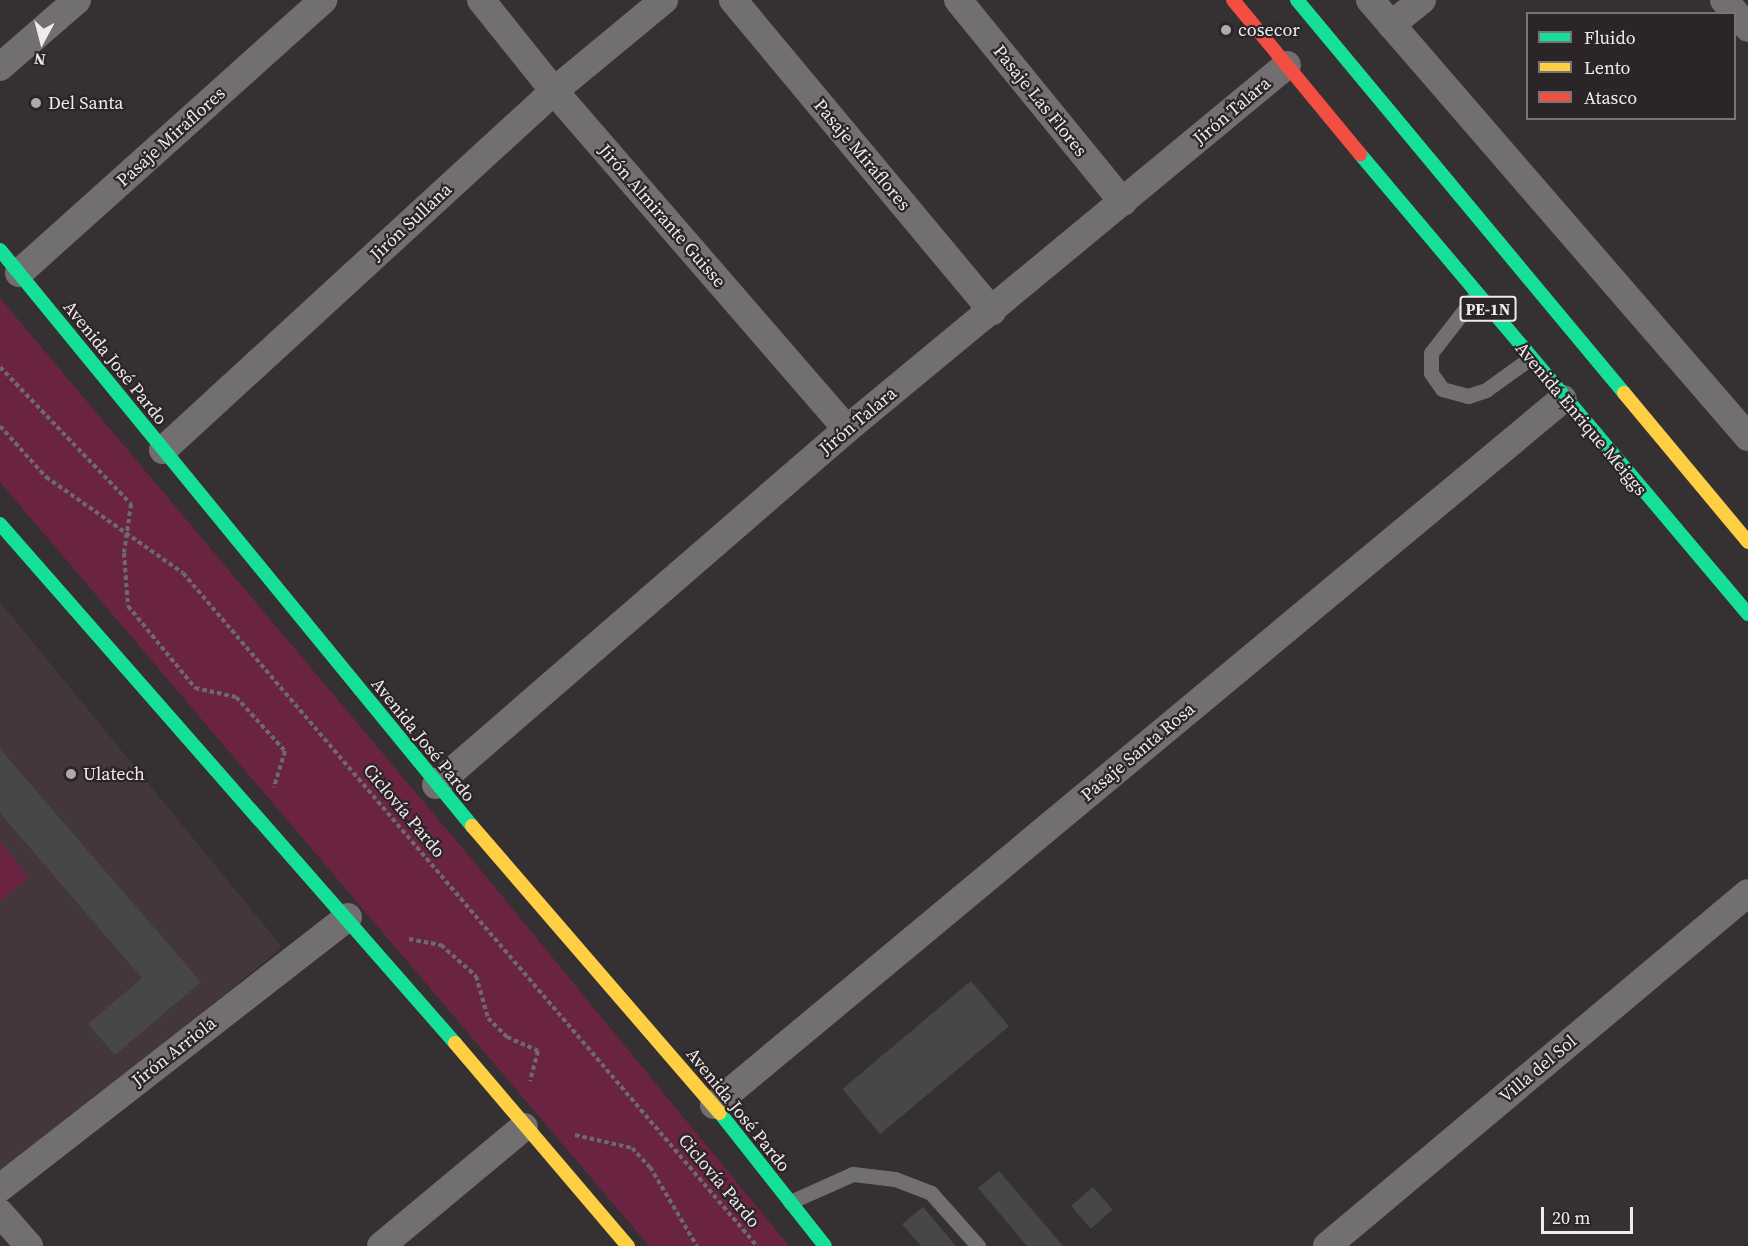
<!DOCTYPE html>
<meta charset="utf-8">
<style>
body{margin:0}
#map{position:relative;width:1748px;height:1246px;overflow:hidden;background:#353032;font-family:"Source Serif 4",serif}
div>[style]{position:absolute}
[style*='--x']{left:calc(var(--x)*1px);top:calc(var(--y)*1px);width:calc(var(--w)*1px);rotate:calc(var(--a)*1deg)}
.built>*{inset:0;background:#43373a}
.green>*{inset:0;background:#6a2441}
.building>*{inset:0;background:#474648;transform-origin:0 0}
.path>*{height:4px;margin-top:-2px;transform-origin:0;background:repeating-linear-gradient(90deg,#6c6a6b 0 4.5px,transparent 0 7.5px)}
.lane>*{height:15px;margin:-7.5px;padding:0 7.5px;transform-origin:7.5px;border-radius:7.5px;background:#716f70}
.street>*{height:28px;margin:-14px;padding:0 14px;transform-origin:14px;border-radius:14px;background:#716f70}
.fast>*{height:14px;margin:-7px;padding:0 7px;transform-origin:7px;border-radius:7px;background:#16e098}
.slow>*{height:14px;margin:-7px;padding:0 7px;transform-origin:7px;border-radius:7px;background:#ffcf43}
.jam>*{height:14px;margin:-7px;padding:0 7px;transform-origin:7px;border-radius:7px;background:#f24e42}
.dots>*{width:16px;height:16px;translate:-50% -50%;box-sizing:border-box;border:3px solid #2c2527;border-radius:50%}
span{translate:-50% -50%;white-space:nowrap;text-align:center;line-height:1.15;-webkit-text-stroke:4.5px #2c2527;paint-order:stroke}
.shield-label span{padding:2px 4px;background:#2c2527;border:2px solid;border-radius:4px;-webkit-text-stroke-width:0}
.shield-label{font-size:16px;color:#efeaec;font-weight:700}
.poi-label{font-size:18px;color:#efeaec}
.left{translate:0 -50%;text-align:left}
.street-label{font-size:18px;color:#efeaec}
.legend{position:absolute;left:1526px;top:12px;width:210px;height:108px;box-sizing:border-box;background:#2c2527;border:2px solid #7a7476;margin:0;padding:8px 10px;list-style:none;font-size:18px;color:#efeaec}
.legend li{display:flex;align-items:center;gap:12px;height:30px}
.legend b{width:30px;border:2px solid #7a7476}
.north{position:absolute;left:12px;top:12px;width:60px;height:60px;-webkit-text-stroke:4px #2c2527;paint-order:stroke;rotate:187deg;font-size:16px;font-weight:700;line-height:24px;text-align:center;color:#efeaec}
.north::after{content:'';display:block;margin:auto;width:21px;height:27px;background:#efeaec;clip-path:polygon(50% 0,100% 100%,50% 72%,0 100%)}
.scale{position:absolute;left:1541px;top:1207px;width:92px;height:27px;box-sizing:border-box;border:3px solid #efeaec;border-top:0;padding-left:8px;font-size:18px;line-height:21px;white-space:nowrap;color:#efeaec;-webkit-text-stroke:4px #2c2527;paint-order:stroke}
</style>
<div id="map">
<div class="built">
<div style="clip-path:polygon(0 602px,282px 947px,0 1181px)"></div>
</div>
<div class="green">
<div style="clip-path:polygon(0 298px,475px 863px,789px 1246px,649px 1246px,0 482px)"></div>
<div style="clip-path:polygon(0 842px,29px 877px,0 901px)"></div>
</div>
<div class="building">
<div style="clip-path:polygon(0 749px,201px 982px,115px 1055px,88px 1024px,142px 978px,0 813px)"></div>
<div style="left:971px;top:981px;width:59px;height:168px;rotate:50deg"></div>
<div style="clip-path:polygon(999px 1171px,1063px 1246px,1027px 1246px,978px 1188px)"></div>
<div style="left:1093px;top:1187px;width:30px;height:29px;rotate:49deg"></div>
<div style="clip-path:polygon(923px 1207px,956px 1246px,921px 1246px,902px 1224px)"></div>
</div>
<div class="path">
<div style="--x:0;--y:367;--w:190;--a:46.3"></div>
<div style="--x:131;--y:504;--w:49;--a:98.1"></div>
<div style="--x:124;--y:553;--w:53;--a:85.7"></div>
<div style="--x:128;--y:606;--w:106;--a:50.7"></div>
<div style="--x:195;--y:688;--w:42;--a:12.4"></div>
<div style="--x:236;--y:697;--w:73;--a:47.8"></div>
<div style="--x:285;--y:751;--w:38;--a:107"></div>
<div style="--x:0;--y:426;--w:69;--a:48"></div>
<div style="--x:46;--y:477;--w:167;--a:35"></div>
<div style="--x:183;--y:573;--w:885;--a:49.54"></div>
<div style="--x:409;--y:939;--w:33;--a:11"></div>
<div style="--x:441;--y:945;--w:47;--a:41.5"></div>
<div style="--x:476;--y:976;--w:44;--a:74.1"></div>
<div style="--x:488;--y:1018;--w:27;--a:45"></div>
<div style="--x:507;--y:1037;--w:34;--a:24"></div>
<div style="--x:538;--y:1051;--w:31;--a:105"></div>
<div style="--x:575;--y:1135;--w:58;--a:12.8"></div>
<div style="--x:632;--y:1148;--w:26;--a:47"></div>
<div style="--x:650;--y:1167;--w:92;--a:59.3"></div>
</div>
<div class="lane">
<div style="--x:1476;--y:295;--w:73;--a:127.8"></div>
<div style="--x:1431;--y:353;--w:20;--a:90"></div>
<div style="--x:1431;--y:373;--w:19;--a:55"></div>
<div style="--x:1442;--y:389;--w:27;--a:15"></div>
<div style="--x:1468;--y:396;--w:19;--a:-18"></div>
<div style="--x:1486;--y:390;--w:53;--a:-35.8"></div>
<div style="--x:790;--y:1202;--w:69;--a:-24"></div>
<div style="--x:853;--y:1174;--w:42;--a:6.8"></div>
<div style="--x:895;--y:1179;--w:39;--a:21"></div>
<div style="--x:931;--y:1193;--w:71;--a:48.4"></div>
</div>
<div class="street">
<div style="--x:481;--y:0;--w:117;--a:51.3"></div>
<div style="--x:554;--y:91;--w:447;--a:49.1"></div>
<div style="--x:733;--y:0;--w:405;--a:50.2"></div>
<div style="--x:958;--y:0;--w:261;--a:50.8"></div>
<div style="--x:1370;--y:0;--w:578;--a:49.14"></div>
<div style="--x:1724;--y:0;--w:37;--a:49"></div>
<div style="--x:1391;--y:25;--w:40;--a:-39"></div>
<div style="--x:0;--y:67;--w:102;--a:-41"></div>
<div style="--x:19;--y:273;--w:409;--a:-41.9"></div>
<div style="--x:163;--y:450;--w:531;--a:-42.56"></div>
<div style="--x:554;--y:91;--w:143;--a:-39.6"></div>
<div style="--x:436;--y:785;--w:544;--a:-40.9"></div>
<div style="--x:847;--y:429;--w:571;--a:-39.6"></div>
<div style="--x:714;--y:1105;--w:1104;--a:-39.75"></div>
<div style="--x:0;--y:1188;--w:441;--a:-37.9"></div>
<div style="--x:0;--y:1213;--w:44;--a:48.7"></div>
<div style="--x:381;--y:1246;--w:186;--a:-39.8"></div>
<div style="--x:1327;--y:1246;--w:549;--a:-39.98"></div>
</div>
<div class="fast">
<div style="--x:1297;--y:0;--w:511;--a:50.24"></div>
<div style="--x:1360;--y:154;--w:602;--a:49.85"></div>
<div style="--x:0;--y:250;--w:745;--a:50.67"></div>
<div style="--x:0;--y:524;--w:690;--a:48.76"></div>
<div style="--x:720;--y:1113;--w:169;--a:51.7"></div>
</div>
<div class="slow">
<div style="--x:1624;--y:393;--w:194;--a:50.2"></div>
<div style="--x:472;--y:826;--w:379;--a:49.2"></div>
<div style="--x:455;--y:1043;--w:267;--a:49.6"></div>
</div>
<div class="jam">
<div style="--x:1233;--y:0;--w:200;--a:50.5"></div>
</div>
<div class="dots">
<div style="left:1226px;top:30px;background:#aea9ab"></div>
<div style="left:36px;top:103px;background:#aea9ab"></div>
<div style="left:71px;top:774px;background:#aea9ab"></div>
</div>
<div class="shield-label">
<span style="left:1488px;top:309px">PE-1N</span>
</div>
<div class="poi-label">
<span class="left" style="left:1238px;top:30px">cosecor</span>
<span class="left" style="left:48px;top:103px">Del Santa</span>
<span class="left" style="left:83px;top:774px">Ulatech</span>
</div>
<div class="street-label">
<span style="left:1040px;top:101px;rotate:51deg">Pasaje Las Flores</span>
<span style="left:1232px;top:111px;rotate:-40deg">Jirón Talara</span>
<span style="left:171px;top:137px;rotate:-42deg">Pasaje Miraflores</span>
<span style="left:862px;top:155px;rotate:50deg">Pasaje Miraflores</span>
<span style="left:662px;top:216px;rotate:49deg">Jirón Almirante Guisse</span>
<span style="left:411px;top:222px;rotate:-43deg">Jirón Sullana</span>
<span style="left:115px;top:363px;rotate:51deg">Avenida José Pardo</span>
<span style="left:1581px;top:419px;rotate:50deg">Avenida Enrique Meiggs</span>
<span style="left:858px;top:421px;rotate:-40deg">Jirón Talara</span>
<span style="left:423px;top:740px;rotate:51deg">Avenida José Pardo</span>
<span style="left:1138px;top:752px;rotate:-40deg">Pasaje Santa Rosa</span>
<span style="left:404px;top:811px;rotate:50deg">Ciclovía Pardo</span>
<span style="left:174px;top:1052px;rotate:-38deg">Jirón Arriola</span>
<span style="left:1538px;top:1069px;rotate:-40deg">Villa del Sol</span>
<span style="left:738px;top:1110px;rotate:51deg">Avenida José Pardo</span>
<span style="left:719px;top:1181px;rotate:50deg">Ciclovía Pardo</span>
</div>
<ul class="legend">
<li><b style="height:8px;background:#16e098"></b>Fluido</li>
<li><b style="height:8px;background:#ffcf43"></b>Lento</li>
<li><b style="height:8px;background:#f24e42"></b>Atasco</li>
</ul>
<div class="north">N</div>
<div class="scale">20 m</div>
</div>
